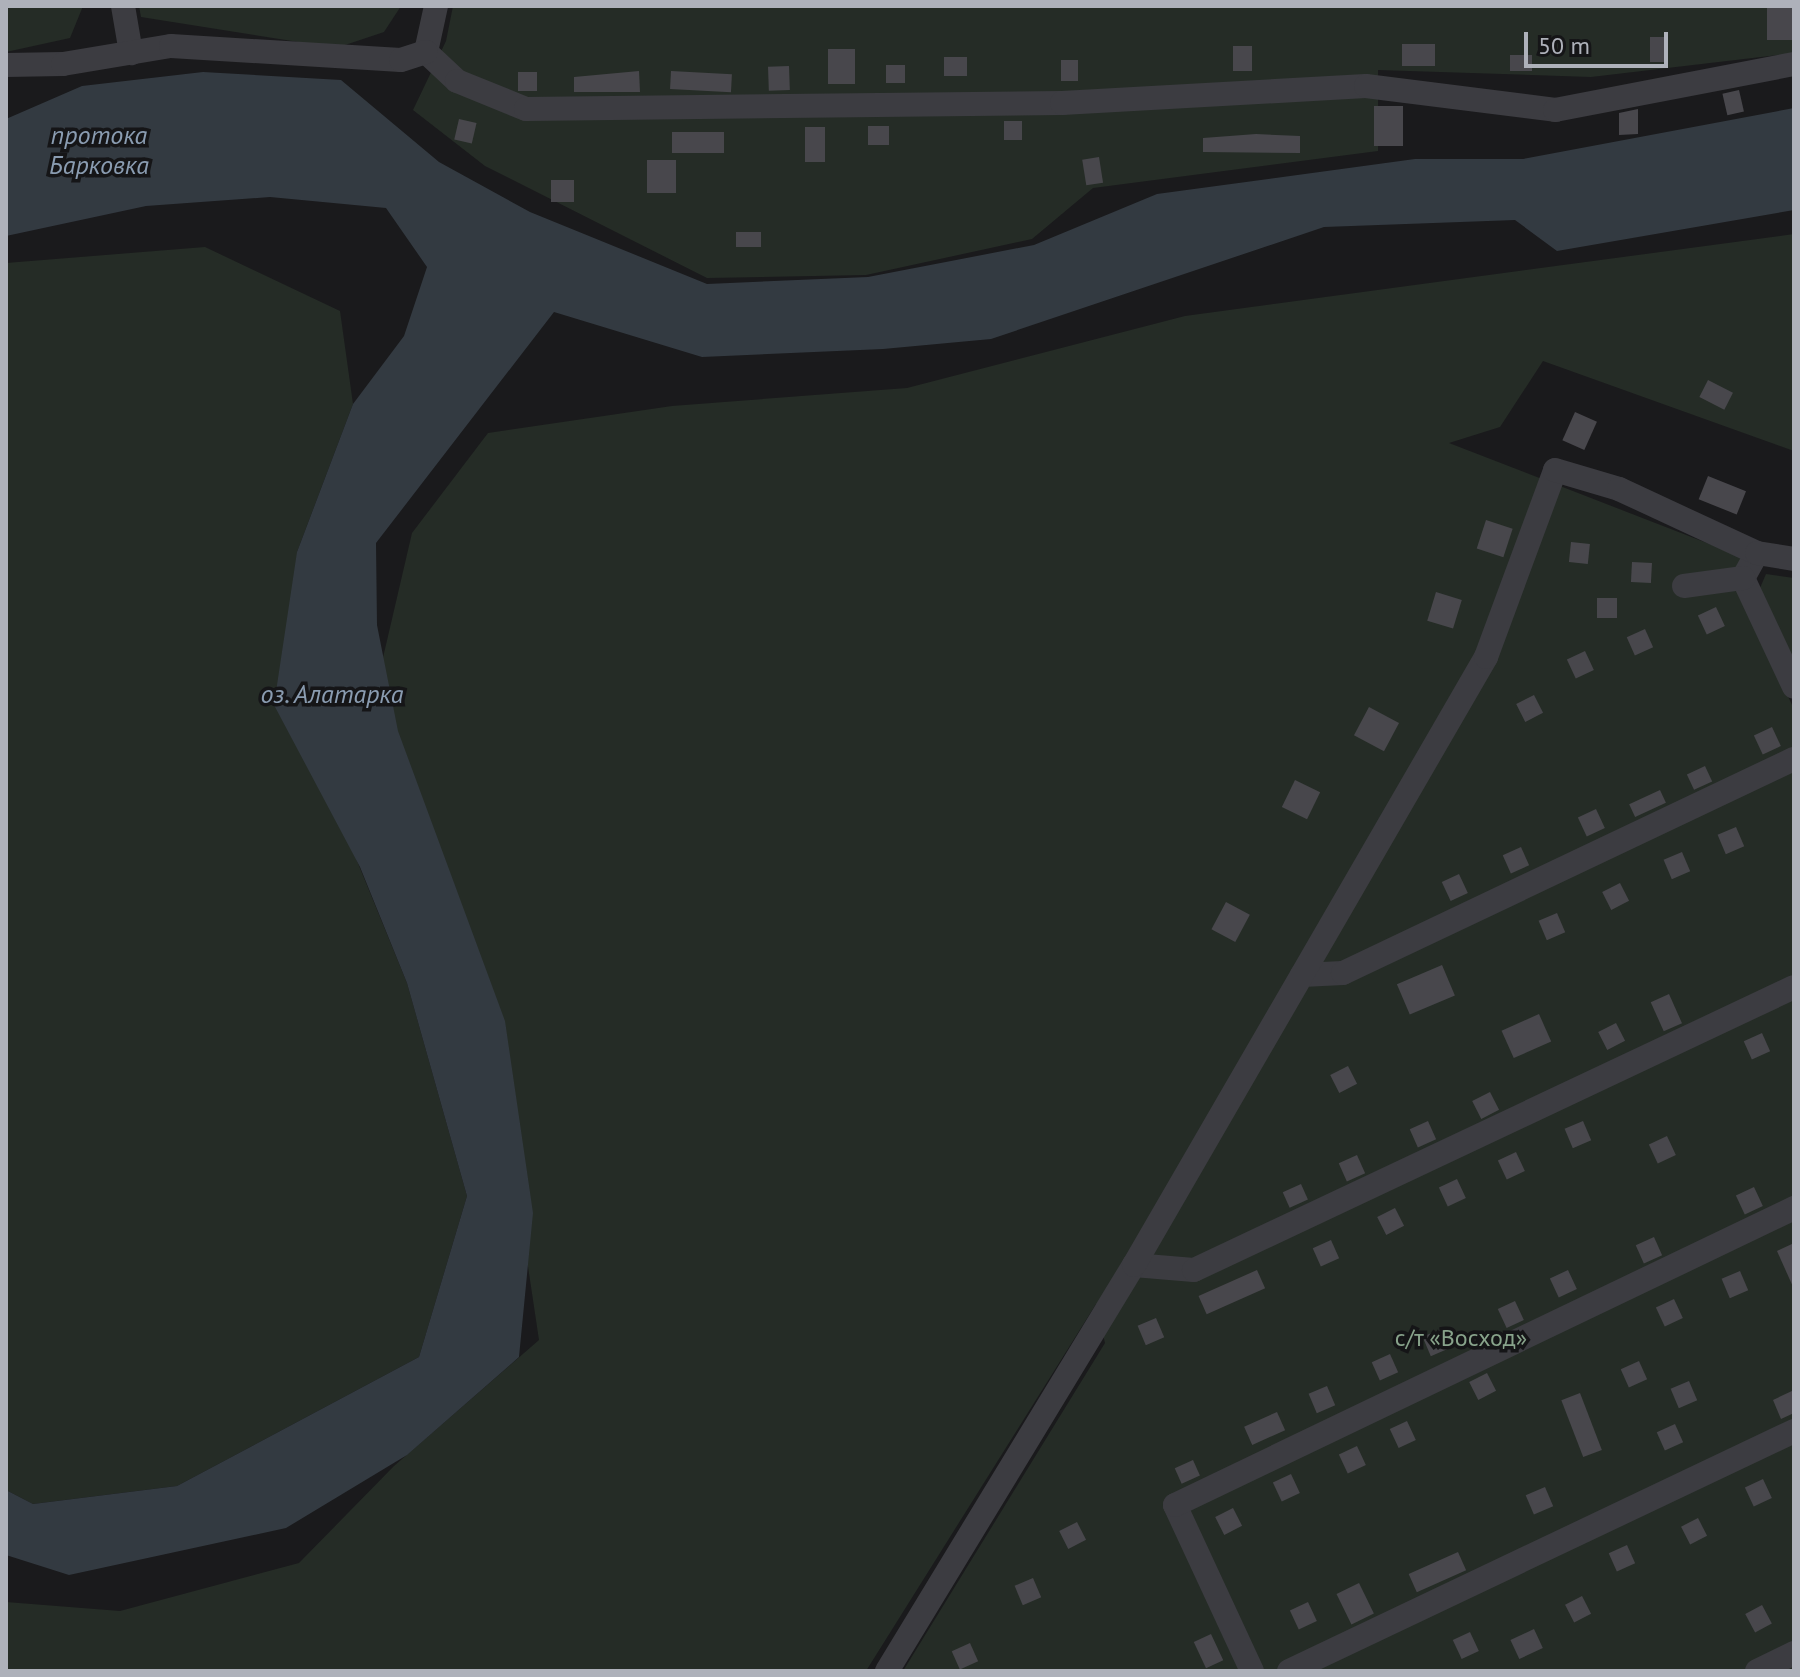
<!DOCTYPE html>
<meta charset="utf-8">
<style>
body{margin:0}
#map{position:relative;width:1800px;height:1677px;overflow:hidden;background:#1a1a1c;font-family:"PT Sans",sans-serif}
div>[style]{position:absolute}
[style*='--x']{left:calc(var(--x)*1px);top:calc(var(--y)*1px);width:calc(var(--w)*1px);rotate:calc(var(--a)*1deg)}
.green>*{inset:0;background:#252c26}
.water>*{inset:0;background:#333a41}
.building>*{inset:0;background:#48474c;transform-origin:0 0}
.minor>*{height:24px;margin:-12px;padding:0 12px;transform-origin:12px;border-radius:12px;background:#3c3c41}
span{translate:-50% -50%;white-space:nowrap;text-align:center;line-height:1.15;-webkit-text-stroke:7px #151517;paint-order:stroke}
.park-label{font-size:24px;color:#88a38b}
.water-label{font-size:26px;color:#8a9cb1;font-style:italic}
.frame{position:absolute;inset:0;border:8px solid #aeb1ba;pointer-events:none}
.scale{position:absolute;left:1524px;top:32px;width:144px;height:36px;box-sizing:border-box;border:4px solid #aeb1ba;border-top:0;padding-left:10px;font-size:24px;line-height:28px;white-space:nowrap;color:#aeb1ba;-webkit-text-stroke:6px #151517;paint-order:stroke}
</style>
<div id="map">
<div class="green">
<div style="clip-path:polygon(6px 6px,83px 6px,70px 38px,6px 52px)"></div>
<div style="clip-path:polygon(139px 6px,401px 6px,384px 32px,336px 48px,141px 17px)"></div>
<div style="clip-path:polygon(453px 6px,1794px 6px,1794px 53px,1591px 77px,1378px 70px,1378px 151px,1093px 188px,1032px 239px,866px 275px,707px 278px,485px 166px,413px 110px,446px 41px)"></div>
<div style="clip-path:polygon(1794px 234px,1794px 451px,1543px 361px,1500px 427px,1449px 443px,1743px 557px,1738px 592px,1794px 709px,1794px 1671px,903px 1671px,1105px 1343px,1096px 1304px,866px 1671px,6px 1671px,6px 1602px,120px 1611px,299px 1563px,394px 1466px,539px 1340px,508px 1133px,375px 692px,412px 533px,488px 433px,672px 406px,907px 388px,1185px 316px)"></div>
<div style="clip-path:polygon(205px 247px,340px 311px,353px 404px,297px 552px,355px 856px,407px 983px,467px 1196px,419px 1357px,177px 1486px,33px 1504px,6px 1490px,6px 263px)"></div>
<div style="clip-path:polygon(1766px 574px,1794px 578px,1794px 660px,1760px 588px)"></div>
</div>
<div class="water">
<div style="clip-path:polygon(203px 72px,341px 80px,439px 162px,530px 212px,707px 284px,868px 277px,1034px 245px,1157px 194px,1415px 159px,1523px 159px,1794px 108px,1794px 210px,1557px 251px,1515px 220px,1324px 227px,991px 339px,883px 349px,702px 357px,554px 312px,376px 543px,377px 625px,398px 731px,505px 1021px,533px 1213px,519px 1357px,407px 1455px,286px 1528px,69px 1575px,6px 1555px,6px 1490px,33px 1504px,177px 1486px,419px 1357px,467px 1196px,407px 983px,360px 867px,274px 705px,297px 552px,353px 404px,404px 336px,427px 267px,386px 208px,270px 197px,146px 206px,6px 236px,6px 119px,82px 86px)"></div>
</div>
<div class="building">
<div style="left:1767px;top:6px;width:27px;height:34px"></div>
<div style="left:1650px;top:37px;width:16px;height:25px"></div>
<div style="left:1435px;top:44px;width:22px;height:33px;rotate:90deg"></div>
<div style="left:1233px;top:46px;width:19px;height:25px"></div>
<div style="left:828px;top:49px;width:27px;height:35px"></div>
<div style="left:1510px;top:55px;width:22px;height:16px"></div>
<div style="left:944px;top:57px;width:23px;height:19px"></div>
<div style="left:1078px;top:60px;width:21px;height:17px;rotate:90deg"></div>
<div style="left:886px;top:65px;width:19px;height:18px"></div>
<div style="left:789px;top:66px;width:24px;height:21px;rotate:88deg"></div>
<div style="clip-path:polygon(639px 71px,640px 92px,574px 92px,574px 77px)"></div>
<div style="left:671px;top:71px;width:61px;height:18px;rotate:3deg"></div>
<div style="left:537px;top:72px;width:19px;height:19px;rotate:90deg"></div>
<div style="left:1739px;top:90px;width:22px;height:17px;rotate:77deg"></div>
<div style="left:1374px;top:106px;width:29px;height:40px"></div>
<div style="clip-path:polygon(1638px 109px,1638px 134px,1619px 135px,1619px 113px)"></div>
<div style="left:459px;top:119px;width:18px;height:21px;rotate:13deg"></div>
<div style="left:1004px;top:121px;width:18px;height:19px"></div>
<div style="left:868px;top:126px;width:21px;height:19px"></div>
<div style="left:805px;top:127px;width:20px;height:35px"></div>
<div style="left:724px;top:132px;width:21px;height:52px;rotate:90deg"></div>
<div style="clip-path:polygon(1256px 134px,1300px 136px,1300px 153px,1203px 152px,1203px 138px)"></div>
<div style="left:1099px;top:157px;width:26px;height:17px;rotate:81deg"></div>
<div style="left:676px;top:160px;width:33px;height:29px;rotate:90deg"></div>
<div style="left:551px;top:180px;width:23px;height:22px"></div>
<div style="left:736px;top:232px;width:25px;height:15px"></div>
<div style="left:1708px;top:380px;width:28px;height:19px;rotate:27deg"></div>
<div style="left:1575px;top:412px;width:24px;height:31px;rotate:24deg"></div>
<div style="left:1708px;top:476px;width:41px;height:25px;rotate:22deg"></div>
<div style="left:1486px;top:520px;width:28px;height:30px;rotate:18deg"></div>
<div style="left:1571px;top:542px;width:19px;height:20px;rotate:6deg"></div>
<div style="left:1632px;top:562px;width:20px;height:20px;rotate:3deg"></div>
<div style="left:1436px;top:592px;width:27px;height:30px;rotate:17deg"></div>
<div style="left:1597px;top:598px;width:20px;height:20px"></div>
<div style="left:1716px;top:607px;width:21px;height:20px;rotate:65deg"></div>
<div style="left:1645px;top:629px;width:20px;height:20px;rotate:66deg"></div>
<div style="left:1585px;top:651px;width:21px;height:20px;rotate:65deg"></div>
<div style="left:1534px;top:695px;width:20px;height:20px;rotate:63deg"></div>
<div style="left:1369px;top:707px;width:34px;height:32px;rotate:28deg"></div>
<div style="left:1772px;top:727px;width:21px;height:20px;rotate:65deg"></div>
<div style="left:1705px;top:766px;width:17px;height:20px;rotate:65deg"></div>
<div style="left:1295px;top:780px;width:28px;height:30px;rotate:26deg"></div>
<div style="left:1660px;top:790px;width:14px;height:34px;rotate:65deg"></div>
<div style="left:1596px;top:809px;width:21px;height:20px;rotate:65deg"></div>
<div style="left:1736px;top:827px;width:21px;height:20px;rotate:67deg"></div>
<div style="left:1521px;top:847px;width:20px;height:20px;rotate:66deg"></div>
<div style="left:1682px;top:852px;width:21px;height:20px;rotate:67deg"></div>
<div style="left:1459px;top:874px;width:21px;height:19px;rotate:65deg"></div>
<div style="left:1620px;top:883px;width:20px;height:20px;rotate:63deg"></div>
<div style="left:1226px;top:902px;width:27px;height:31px;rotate:28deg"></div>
<div style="left:1557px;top:913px;width:21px;height:20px;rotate:67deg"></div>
<div style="left:1442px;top:965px;width:33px;height:49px;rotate:67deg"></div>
<div style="left:1669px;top:994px;width:32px;height:20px;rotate:66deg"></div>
<div style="left:1539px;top:1014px;width:30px;height:41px;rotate:66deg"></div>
<div style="left:1616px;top:1023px;width:20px;height:20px;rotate:63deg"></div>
<div style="left:1762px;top:1033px;width:20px;height:20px;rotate:66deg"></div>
<div style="left:1348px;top:1066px;width:20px;height:20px;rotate:63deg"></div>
<div style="left:1490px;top:1092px;width:20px;height:20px;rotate:63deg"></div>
<div style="left:1428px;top:1121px;width:20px;height:20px;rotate:66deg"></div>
<div style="left:1583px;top:1121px;width:21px;height:20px;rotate:67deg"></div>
<div style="left:1667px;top:1136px;width:21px;height:20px;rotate:65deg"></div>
<div style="left:1516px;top:1152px;width:21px;height:20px;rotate:65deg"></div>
<div style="left:1357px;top:1155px;width:20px;height:20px;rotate:66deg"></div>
<div style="left:1457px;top:1179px;width:21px;height:20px;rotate:65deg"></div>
<div style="left:1301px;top:1184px;width:17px;height:20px;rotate:66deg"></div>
<div style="left:1754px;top:1187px;width:21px;height:20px;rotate:65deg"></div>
<div style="left:1395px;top:1208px;width:20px;height:20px;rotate:63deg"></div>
<div style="left:1654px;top:1237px;width:20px;height:20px;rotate:66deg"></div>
<div style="left:1331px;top:1240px;width:20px;height:20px;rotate:66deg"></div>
<div style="clip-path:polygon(1794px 1243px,1794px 1289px,1777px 1251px)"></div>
<div style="left:1257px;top:1270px;width:20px;height:64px;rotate:66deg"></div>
<div style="left:1568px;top:1270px;width:21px;height:20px;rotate:65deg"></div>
<div style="left:1740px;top:1271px;width:21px;height:20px;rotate:67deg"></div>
<div style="left:1674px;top:1299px;width:21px;height:20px;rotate:65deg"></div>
<div style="left:1515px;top:1301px;width:21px;height:19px;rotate:65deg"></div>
<div style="left:1156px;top:1318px;width:21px;height:20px;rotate:67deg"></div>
<div style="left:1441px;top:1329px;width:21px;height:20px;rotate:67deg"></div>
<div style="left:1390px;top:1354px;width:20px;height:20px;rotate:66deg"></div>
<div style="left:1639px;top:1361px;width:20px;height:20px;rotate:66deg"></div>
<div style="left:1487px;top:1373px;width:20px;height:20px;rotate:63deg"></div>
<div style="left:1689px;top:1381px;width:21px;height:20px;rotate:67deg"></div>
<div style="left:1327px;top:1386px;width:21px;height:20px;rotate:67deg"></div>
<div style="clip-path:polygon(1794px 1390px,1794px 1413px,1781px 1419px,1773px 1400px)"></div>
<div style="left:1580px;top:1393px;width:61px;height:20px;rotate:69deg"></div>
<div style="left:1277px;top:1412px;width:20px;height:36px;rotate:66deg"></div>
<div style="left:1407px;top:1421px;width:21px;height:19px;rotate:65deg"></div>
<div style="left:1675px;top:1424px;width:20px;height:20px;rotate:66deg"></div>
<div style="left:1357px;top:1446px;width:21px;height:20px;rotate:65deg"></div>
<div style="left:1193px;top:1460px;width:17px;height:20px;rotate:66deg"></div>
<div style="left:1291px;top:1474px;width:21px;height:20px;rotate:65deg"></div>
<div style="left:1763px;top:1479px;width:21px;height:20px;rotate:65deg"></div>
<div style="left:1545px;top:1487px;width:21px;height:21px;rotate:67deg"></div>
<div style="left:1233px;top:1508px;width:20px;height:20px;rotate:63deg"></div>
<div style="left:1698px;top:1518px;width:20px;height:19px;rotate:63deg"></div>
<div style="left:1077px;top:1522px;width:20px;height:20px;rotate:63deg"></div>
<div style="left:1627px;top:1545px;width:20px;height:20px;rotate:66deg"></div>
<div style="left:1458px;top:1552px;width:20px;height:54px;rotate:66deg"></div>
<div style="left:1033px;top:1578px;width:21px;height:20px;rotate:67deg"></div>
<div style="left:1359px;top:1583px;width:34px;height:25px;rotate:64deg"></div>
<div style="left:1582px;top:1596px;width:20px;height:19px;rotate:63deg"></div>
<div style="left:1308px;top:1602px;width:21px;height:20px;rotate:65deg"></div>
<div style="left:1762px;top:1605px;width:21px;height:19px;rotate:62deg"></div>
<div style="left:1534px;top:1629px;width:21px;height:26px;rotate:65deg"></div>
<div style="left:1470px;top:1632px;width:21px;height:19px;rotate:65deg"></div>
<div style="left:1211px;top:1634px;width:29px;height:19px;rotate:65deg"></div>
<div style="left:970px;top:1643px;width:20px;height:20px;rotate:66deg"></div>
</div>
<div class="minor">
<div style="--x:123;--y:6;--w:48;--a:80.3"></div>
<div style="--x:436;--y:6;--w:47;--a:102.3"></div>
<div style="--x:426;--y:52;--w:42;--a:43.1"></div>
<div style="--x:457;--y:81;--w:74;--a:22.1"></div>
<div style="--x:526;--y:109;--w:536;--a:-0.64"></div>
<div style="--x:1062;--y:103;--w:304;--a:-3.2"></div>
<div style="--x:1366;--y:86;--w:191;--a:7.2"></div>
<div style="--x:1555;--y:110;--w:243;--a:-10.9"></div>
<div style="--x:6;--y:65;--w:57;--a:-1"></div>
<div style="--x:63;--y:64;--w:109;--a:-9.5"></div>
<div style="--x:171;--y:46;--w:230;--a:3.5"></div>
<div style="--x:401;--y:60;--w:26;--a:-18"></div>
<div style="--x:1757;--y:553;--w:29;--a:119"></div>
<div style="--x:1743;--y:578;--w:120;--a:64.9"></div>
<div style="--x:1684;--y:586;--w:60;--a:-7.7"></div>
<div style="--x:1302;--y:975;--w:41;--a:-2.8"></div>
<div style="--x:1343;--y:973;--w:499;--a:-25.4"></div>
<div style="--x:1134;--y:1265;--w:60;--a:4.8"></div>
<div style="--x:1194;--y:1270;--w:663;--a:-25.25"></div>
<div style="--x:887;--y:1671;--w:475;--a:-58.7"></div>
<div style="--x:1134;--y:1265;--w:703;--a:-59.93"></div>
<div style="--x:1486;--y:657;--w:199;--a:-69.7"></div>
<div style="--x:1555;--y:470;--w:67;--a:16.5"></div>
<div style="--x:1619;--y:489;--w:152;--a:24.9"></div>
<div style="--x:1757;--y:553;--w:37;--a:9"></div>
<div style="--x:1252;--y:1671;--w:183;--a:-114.9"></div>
<div style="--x:1175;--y:1505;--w:687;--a:-25.63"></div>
<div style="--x:1289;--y:1671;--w:559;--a:-25.42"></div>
<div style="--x:1757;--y:1671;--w:41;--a:-25.9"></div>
</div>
<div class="park-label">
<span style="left:1461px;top:1338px">с/т «Восход»</span>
</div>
<div class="water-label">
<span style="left:99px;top:150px">протока<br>Барковка</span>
<span style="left:332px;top:694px">оз. Алатарка</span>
</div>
<div class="frame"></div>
<div class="scale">50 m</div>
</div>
